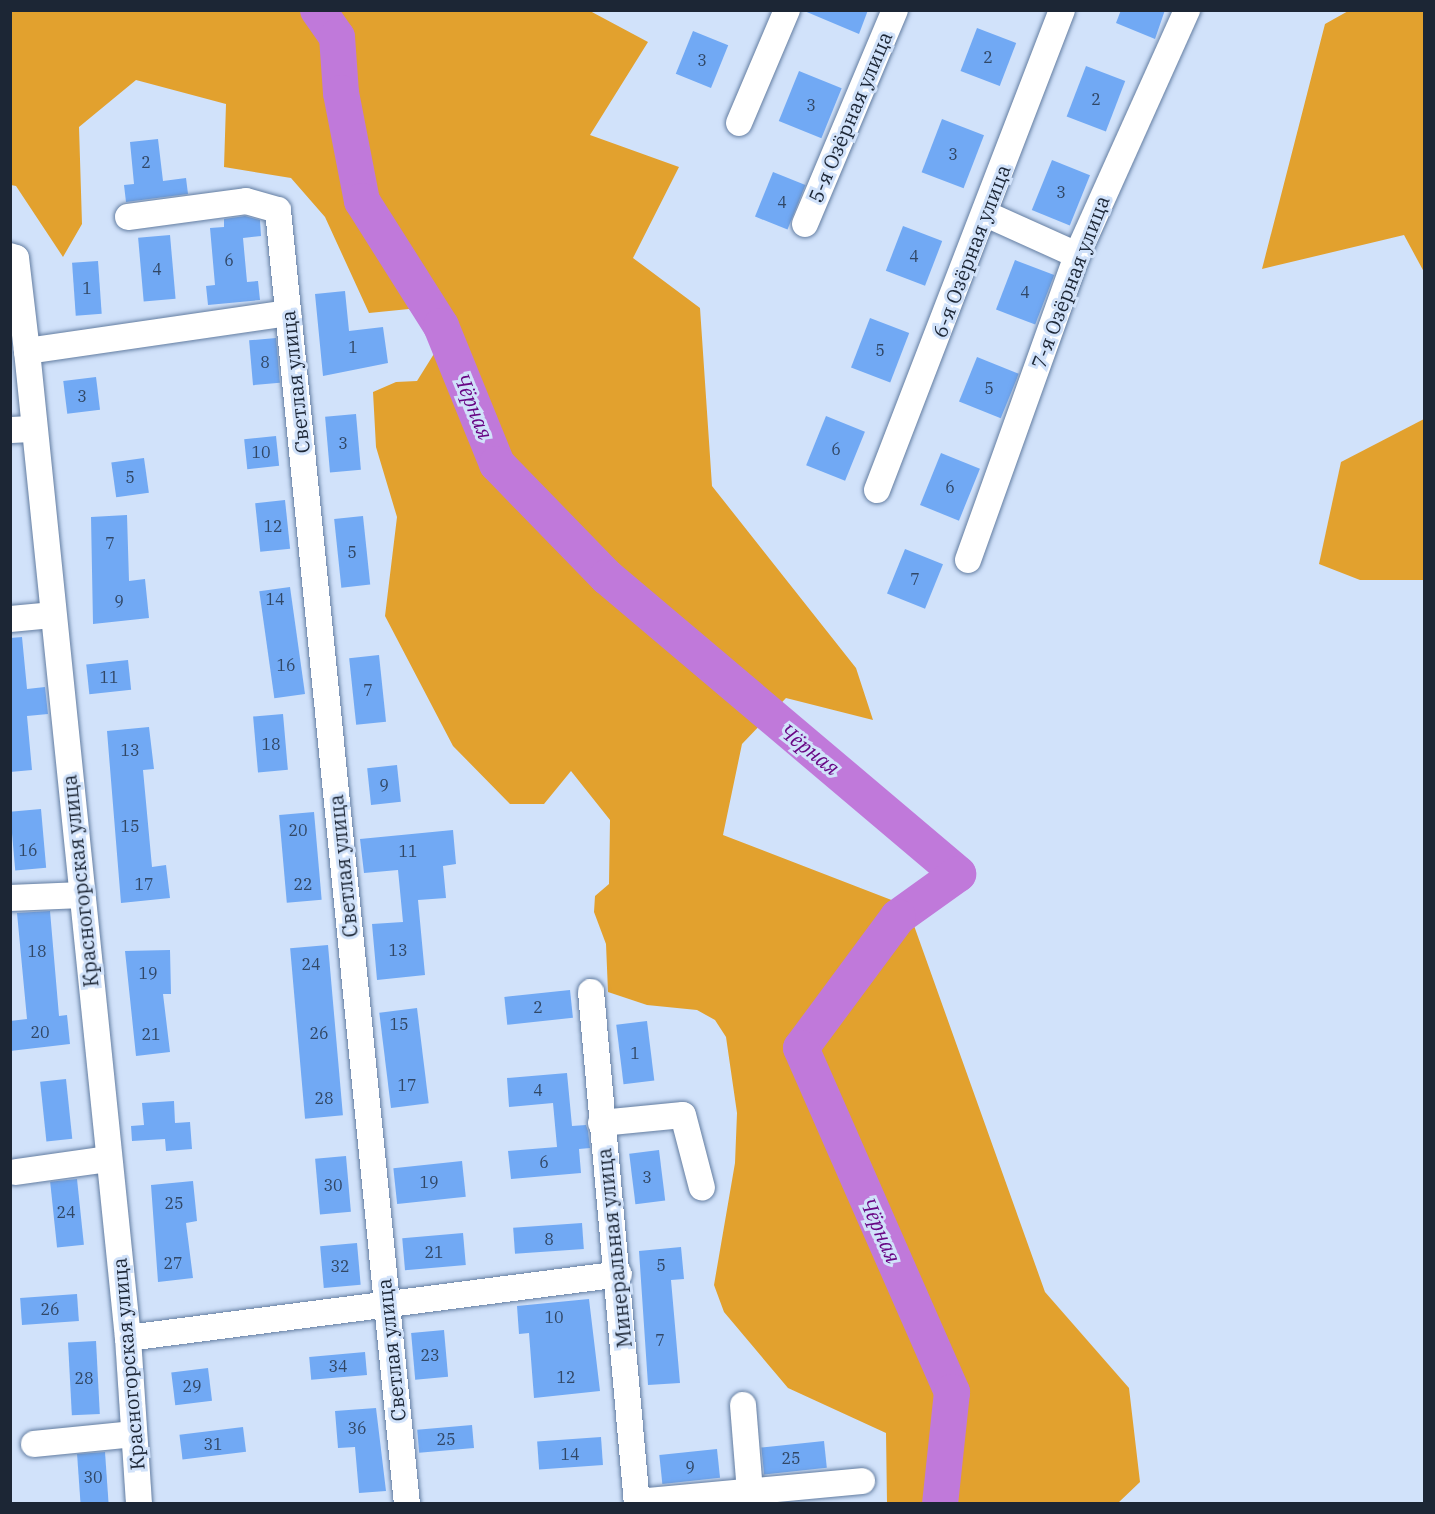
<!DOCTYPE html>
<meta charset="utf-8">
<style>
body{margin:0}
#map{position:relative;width:1435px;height:1514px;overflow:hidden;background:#d1e2fa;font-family:"IBM Plex Serif",serif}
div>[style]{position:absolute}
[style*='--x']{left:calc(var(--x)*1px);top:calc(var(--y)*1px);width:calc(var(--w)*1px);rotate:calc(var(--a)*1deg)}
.green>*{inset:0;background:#e2a12e}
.river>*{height:36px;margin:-18px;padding:0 18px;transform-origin:18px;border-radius:18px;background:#c079da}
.building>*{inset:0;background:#71a9f4;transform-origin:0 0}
.roads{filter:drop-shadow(0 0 2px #637da1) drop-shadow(0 0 2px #637da1)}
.minor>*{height:26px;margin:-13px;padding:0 13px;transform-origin:13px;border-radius:13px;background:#fff}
span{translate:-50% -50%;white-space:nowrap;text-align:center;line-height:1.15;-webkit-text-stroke:6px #d1e2fa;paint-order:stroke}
.number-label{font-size:16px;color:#314765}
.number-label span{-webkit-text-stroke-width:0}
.street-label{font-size:20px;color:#1c2635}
.water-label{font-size:21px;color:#680584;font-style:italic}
.frame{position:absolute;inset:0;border:12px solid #1c2635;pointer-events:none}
</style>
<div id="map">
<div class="green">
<div style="clip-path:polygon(1350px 10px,1424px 11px,1424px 272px,1404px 235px,1262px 269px,1325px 24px)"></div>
<div style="clip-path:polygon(10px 11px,590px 11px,648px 42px,590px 135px,679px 167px,633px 258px,700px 308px,712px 486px,856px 668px,873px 720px,786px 698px,742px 744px,723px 835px,907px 906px,1045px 1292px,1129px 1388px,1140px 1482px,1118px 1503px,887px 1503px,886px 1433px,788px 1388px,724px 1312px,714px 1285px,735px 1163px,737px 1113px,726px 1037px,715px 1020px,697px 1010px,647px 1005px,608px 992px,606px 944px,594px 912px,595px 896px,609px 884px,610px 820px,571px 771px,544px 804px,510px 804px,453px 746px,385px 616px,397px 517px,376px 447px,373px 392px,396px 382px,417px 381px,442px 341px,409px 309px,369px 313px,325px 217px,291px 178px,224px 167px,226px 104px,136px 80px,79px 127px,82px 224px,63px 257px,16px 186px,11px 185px)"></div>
<div style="clip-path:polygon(1424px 419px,1424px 580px,1360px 580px,1319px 564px,1341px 462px)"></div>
</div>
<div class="river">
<div style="--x:318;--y:10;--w:33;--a:55"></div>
<div style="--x:337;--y:37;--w:56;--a:85.9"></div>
<div style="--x:341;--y:93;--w:110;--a:79"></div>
<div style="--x:362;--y:201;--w:148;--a:57.7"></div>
<div style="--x:441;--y:326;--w:149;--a:67.9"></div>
<div style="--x:497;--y:464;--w:158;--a:45.8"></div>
<div style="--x:607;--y:577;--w:460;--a:40.2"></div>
<div style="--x:958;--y:874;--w:74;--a:144.4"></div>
<div style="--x:898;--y:917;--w:163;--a:126.5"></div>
<div style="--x:801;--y:1048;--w:376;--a:66.3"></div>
<div style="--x:952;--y:1392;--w:113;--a:96.1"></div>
</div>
<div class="building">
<div style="clip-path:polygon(802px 10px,868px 10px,859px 34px)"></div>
<div style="clip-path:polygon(1121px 10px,1165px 10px,1155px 39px,1116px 23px)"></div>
<div style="left:977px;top:28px;width:42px;height:46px;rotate:21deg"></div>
<div style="left:693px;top:31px;width:38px;height:46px;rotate:22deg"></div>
<div style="left:1086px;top:66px;width:42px;height:54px;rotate:21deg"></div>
<div style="left:799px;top:71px;width:46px;height:54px;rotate:22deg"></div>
<div style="left:942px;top:119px;width:45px;height:57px;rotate:21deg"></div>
<div style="clip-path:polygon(158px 139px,163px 181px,186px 178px,188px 194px,126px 202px,124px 185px,134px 184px,130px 142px)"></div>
<div style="left:1052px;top:160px;width:41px;height:54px;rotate:22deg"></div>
<div style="left:773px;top:172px;width:35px;height:48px;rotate:22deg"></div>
<div style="clip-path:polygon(245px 216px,260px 220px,261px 236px,243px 238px,247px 282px,258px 281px,260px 300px,208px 305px,206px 286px,215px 285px,210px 228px,224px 227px,224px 219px)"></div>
<div style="left:903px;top:226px;width:42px;height:48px;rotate:21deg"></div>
<div style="left:170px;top:235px;width:64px;height:32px;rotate:85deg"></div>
<div style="left:1015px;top:260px;width:42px;height:53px;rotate:21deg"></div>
<div style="left:98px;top:261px;width:53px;height:26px;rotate:86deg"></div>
<div style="clip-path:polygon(345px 291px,349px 331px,383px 327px,388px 363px,323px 376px,315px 294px)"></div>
<div style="left:870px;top:318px;width:42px;height:53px;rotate:21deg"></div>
<div style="left:276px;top:338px;width:45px;height:27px;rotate:85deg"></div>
<div style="left:977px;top:357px;width:45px;height:48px;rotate:22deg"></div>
<div style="left:96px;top:377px;width:33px;height:33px;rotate:83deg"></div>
<div style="left:356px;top:414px;width:56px;height:31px;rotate:85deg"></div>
<div style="left:826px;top:416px;width:42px;height:53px;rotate:22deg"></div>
<div style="left:276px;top:436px;width:30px;height:32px;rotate:84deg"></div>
<div style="left:941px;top:453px;width:42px;height:56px;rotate:22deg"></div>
<div style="left:144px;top:458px;width:35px;height:33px;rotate:82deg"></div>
<div style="left:285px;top:500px;width:49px;height:30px;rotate:84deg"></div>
<div style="clip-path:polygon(127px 515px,129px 581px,145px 579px,149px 618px,93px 624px,91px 517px)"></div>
<div style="left:363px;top:516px;width:69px;height:29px;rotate:84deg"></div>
<div style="left:905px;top:549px;width:41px;height:48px;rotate:22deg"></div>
<div style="left:290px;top:587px;width:108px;height:31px;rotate:82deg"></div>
<div style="clip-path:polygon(22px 637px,27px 689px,45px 687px,48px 714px,27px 716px,32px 770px,10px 772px,10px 638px)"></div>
<div style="left:379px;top:655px;width:67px;height:30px;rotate:84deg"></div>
<div style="left:128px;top:660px;width:30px;height:42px;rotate:84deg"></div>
<div style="left:283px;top:714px;width:56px;height:30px;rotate:85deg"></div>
<div style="clip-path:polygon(149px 727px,154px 769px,143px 770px,152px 867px,166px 865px,170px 898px,121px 903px,107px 731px)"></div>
<div style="left:397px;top:765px;width:37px;height:30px;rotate:84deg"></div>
<div style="left:41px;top:809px;width:59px;height:31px;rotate:85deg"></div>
<div style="left:314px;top:812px;width:88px;height:35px;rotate:85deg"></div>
<div style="clip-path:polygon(453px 830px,456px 864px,443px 866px,446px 898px,418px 900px,425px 975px,377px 980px,372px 924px,403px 922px,398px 870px,364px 873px,360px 839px)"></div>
<div style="clip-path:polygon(50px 911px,59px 1016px,67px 1015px,70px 1044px,10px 1051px,10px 1021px,27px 1019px,17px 913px)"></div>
<div style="left:328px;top:945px;width:171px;height:38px;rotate:85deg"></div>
<div style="clip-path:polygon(170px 950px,171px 994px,163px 994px,170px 1052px,136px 1056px,125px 951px)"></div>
<div style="left:570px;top:990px;width:28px;height:66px;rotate:84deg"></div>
<div style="left:417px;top:1008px;width:96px;height:38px;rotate:83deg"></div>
<div style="left:647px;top:1021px;width:60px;height:31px;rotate:83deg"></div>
<div style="clip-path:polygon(567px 1073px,572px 1126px,586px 1125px,588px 1131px,590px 1148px,579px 1149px,581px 1173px,511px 1179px,508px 1151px,557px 1147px,553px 1103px,509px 1107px,507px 1078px)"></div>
<div style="left:66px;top:1079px;width:60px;height:26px;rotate:84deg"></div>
<div style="clip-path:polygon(174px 1101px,175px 1123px,190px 1122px,192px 1149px,166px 1151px,165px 1139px,132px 1141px,131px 1126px,144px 1125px,142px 1103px)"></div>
<div style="left:659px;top:1150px;width:51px;height:30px;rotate:83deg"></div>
<div style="left:346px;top:1156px;width:56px;height:31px;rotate:85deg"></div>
<div style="left:462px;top:1161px;width:36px;height:69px;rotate:84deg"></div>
<div style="left:77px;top:1179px;width:66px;height:27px;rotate:84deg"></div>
<div style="clip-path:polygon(193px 1181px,197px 1221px,186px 1223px,193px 1278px,158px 1282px,151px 1185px)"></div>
<div style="left:582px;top:1223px;width:26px;height:69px;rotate:86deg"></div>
<div style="left:463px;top:1233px;width:32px;height:61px;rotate:85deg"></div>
<div style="left:357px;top:1243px;width:42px;height:37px;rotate:85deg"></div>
<div style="clip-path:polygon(681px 1247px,684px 1279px,671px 1280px,680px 1383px,648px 1385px,639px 1251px)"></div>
<div style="left:77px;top:1294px;width:27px;height:57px;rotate:86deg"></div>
<div style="clip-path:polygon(589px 1299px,600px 1391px,534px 1398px,529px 1333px,519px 1334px,517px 1306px)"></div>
<div style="left:444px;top:1330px;width:47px;height:33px;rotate:85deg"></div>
<div style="left:96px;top:1341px;width:73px;height:28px;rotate:87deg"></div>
<div style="left:365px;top:1352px;width:23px;height:56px;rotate:85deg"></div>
<div style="left:208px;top:1368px;width:33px;height:37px;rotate:83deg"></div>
<div style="clip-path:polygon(376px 1408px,386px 1491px,359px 1493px,355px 1447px,338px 1448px,335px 1411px)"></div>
<div style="left:472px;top:1425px;width:23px;height:55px;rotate:85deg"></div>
<div style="left:243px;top:1427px;width:25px;height:64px;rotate:83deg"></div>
<div style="left:601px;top:1437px;width:28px;height:64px;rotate:86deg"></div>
<div style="left:824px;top:1441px;width:27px;height:63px;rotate:84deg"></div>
<div style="left:717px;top:1449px;width:29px;height:58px;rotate:84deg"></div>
<div style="left:105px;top:1452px;width:51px;height:28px;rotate:86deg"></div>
</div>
<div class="roads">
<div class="minor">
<div style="--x:739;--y:123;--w:123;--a:-67"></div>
<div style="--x:986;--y:214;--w:100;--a:24.3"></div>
<div style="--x:128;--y:217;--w:119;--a:-7.7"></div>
<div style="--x:246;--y:201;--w:33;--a:16"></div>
<div style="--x:278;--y:210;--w:1300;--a:84.31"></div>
<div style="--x:805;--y:224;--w:232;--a:-67.2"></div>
<div style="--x:10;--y:256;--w:6;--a:18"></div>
<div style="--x:16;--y:258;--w:94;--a:83.3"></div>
<div style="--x:27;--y:351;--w:992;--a:84.16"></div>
<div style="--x:128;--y:1338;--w:166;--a:86.2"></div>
<div style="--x:27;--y:351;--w:264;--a:-8.3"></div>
<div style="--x:10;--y:430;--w:22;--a:-3"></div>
<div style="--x:877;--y:490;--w:514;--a:-68.92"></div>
<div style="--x:968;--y:560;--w:324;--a:-70.3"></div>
<div style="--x:1077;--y:255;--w:269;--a:-65.8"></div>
<div style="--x:10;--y:619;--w:42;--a:-5.4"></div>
<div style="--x:10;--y:898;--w:72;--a:-2.4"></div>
<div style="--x:591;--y:992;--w:514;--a:84.87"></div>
<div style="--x:601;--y:1123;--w:82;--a:-5.6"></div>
<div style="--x:683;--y:1115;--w:75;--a:75.4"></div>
<div style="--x:16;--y:1172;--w:94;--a:-8"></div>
<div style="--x:128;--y:1338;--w:495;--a:-7.4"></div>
<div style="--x:743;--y:1405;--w:99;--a:85.4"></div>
<div style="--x:34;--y:1444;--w:100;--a:-5.7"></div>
<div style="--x:637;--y:1502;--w:226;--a:-5.3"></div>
</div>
</div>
<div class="number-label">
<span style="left:988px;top:57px">2</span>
<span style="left:702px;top:60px">3</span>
<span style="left:1096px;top:99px">2</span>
<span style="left:811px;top:105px">3</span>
<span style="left:953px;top:154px">3</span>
<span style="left:146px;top:162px">2</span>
<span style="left:1061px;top:192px">3</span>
<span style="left:782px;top:202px">4</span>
<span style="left:914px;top:256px">4</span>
<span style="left:229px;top:260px">6</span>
<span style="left:157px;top:269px">4</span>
<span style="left:87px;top:288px">1</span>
<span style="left:1025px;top:292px">4</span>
<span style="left:353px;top:347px">1</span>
<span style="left:880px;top:350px">5</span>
<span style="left:265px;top:362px">8</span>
<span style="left:989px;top:388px">5</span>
<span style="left:82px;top:396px">3</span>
<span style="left:343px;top:443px">3</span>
<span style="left:836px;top:449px">6</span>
<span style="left:261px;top:452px">10</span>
<span style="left:130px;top:477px">5</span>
<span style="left:950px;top:487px">6</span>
<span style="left:273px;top:526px">12</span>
<span style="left:110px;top:543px">7</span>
<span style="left:352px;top:552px">5</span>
<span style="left:915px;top:579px">7</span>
<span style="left:275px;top:599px">14</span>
<span style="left:119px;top:601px">9</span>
<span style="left:286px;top:665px">16</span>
<span style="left:109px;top:677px">11</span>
<span style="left:368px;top:690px">7</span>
<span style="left:271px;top:744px">18</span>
<span style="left:130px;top:750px">13</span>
<span style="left:384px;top:785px">9</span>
<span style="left:130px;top:826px">15</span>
<span style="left:298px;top:830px">20</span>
<span style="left:28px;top:850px">16</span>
<span style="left:408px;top:851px">11</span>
<span style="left:144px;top:884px">17</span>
<span style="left:303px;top:884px">22</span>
<span style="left:398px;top:950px">13</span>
<span style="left:37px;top:951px">18</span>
<span style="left:311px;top:964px">24</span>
<span style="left:148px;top:973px">19</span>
<span style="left:538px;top:1007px">2</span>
<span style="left:399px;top:1024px">15</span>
<span style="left:40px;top:1032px">20</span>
<span style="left:319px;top:1033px">26</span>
<span style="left:151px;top:1034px">21</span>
<span style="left:635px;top:1053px">1</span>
<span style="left:407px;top:1085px">17</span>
<span style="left:538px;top:1090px">4</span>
<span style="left:324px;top:1098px">28</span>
<span style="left:544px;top:1162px">6</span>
<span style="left:647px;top:1177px">3</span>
<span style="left:429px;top:1182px">19</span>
<span style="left:333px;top:1185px">30</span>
<span style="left:174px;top:1203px">25</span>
<span style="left:66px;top:1212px">24</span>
<span style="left:549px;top:1239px">8</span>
<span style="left:434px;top:1252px">21</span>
<span style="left:173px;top:1263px">27</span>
<span style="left:661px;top:1265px">5</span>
<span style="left:340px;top:1266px">32</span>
<span style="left:50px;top:1309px">26</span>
<span style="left:554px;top:1317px">10</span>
<span style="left:660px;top:1340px">7</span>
<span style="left:430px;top:1355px">23</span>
<span style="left:338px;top:1366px">34</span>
<span style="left:566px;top:1377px">12</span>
<span style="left:84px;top:1378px">28</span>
<span style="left:192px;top:1386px">29</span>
<span style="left:357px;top:1428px">36</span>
<span style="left:446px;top:1439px">25</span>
<span style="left:213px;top:1444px">31</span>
<span style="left:570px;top:1454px">14</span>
<span style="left:791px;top:1458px">25</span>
<span style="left:690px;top:1467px">9</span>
<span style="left:93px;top:1477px">30</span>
</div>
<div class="street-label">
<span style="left:850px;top:117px;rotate:-67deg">5-я Озёрная улица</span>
<span style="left:971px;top:251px;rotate:-69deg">6-я Озёрная улица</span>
<span style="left:1070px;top:282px;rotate:-69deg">7-я Озёрная улица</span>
<span style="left:295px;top:382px;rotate:-96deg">Светлая улица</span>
<span style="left:343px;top:866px;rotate:-96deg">Светлая улица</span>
<span style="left:80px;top:881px;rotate:-96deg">Красногорская улица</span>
<span style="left:614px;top:1248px;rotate:-96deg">Минеральная улица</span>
<span style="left:391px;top:1350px;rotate:-96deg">Светлая улица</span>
<span style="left:128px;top:1364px;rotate:-95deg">Красногорская улица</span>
</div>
<div class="water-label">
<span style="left:474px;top:406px;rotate:68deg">Чёрная</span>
<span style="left:810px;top:749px;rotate:38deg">Чёрная</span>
<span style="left:881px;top:1230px;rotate:66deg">Чёрная</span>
</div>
<div class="frame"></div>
</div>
